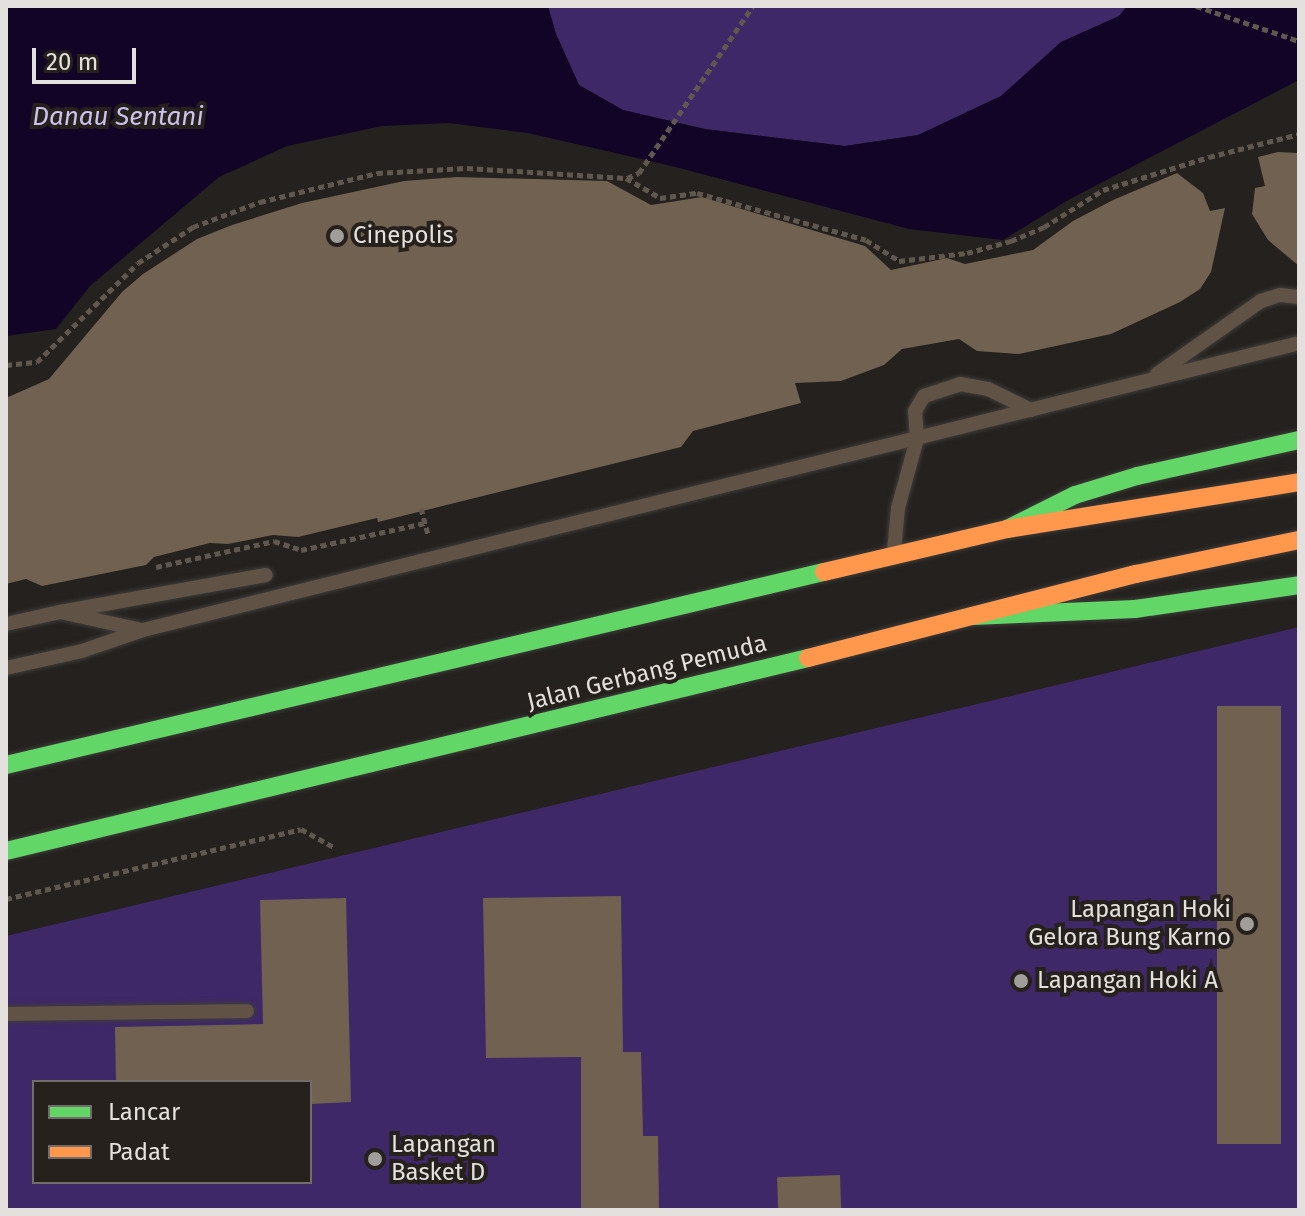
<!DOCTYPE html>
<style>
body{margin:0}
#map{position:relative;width:1305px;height:1216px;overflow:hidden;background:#24211e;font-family:"Fira Sans",sans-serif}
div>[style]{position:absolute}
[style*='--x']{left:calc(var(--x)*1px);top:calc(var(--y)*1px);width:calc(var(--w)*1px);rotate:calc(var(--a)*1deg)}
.green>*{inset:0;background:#3f2868}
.water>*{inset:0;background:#120426}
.building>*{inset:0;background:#706150;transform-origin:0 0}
.path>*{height:5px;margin-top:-2.5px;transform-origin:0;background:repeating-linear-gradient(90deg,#60584f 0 6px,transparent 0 10px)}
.roads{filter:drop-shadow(0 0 2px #3e3c3a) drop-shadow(0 0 2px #3e3c3a)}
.lane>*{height:14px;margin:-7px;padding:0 7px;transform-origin:7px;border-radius:7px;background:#605345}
.fast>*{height:18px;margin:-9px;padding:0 9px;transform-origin:9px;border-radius:9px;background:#63d668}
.slow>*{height:18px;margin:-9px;padding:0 9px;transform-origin:9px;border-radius:9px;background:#ff974d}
.dots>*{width:22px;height:22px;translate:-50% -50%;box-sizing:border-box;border:4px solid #26211c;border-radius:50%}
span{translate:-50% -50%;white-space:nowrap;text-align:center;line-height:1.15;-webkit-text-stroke:8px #26211c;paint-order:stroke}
.poi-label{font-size:24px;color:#e4e0dd}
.left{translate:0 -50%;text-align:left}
.right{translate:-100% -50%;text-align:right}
.street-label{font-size:24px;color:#e4e0dd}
.water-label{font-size:26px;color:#cdc2ef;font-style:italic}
.frame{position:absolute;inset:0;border:8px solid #e4e0dd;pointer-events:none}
.legend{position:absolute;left:32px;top:1080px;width:280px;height:104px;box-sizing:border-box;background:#26211c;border:2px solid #726d69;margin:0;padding:10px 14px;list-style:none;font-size:24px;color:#e4e0dd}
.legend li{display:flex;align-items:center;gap:16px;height:40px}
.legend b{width:40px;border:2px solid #726d69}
.scale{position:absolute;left:32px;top:48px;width:104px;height:36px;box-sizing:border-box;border:4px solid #e4e0dd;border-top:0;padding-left:10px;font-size:24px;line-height:28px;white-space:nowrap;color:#e4e0dd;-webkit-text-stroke:6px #26211c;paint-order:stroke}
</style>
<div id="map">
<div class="green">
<div style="clip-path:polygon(548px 6px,1127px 6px,1119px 16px,1061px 42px,1001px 96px,918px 135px,845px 146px,705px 129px,623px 110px,579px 85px,556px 34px)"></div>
<div style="clip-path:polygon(evenodd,1299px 627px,1299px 1210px,6px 1210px,6px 936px,1299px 627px,34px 1082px,310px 1082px,310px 1182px,34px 1182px,34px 1082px)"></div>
</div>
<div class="water">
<div style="clip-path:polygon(6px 6px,548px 6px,556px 34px,579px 85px,623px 110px,705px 129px,845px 146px,918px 135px,1001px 96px,1061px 42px,1119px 16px,1127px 6px,1299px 6px,1299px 80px,1070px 199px,1003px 240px,909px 229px,672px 166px,528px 133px,449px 123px,382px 126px,287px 146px,219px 177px,90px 286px,56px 329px,6px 336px)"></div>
</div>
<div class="building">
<div style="clip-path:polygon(1278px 152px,1299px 153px,1299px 266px,1268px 240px,1252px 214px,1255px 188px,1265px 186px,1258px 157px)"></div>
<div style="clip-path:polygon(1177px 173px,1203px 193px,1210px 211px,1225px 208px,1211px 272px,1200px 289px,1180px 302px,1111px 334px,1019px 354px,977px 351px,959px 339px,902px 349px,884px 365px,841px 381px,795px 383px,801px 403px,693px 431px,681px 447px,378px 522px,377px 518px,298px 537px,273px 535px,228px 544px,210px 543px,154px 557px,146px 565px,42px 586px,26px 579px,6px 584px,6px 398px,49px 379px,122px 292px,143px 274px,197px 239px,232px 225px,302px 203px,404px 181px,457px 177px,607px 181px,651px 205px,702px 197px,865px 246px,891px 270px,947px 258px,965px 264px,1033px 250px,1073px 221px,1113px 200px)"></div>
<div style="left:1217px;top:706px;width:64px;height:438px"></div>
<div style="clip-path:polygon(621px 896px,623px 1052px,641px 1052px,643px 1136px,658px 1136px,659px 1210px,581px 1210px,581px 1057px,486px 1058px,483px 898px)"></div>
<div style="clip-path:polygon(346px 898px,351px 1102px,310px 1104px,310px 1082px,116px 1082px,115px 1027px,263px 1024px,260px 900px)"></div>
<div style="left:840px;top:1175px;width:35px;height:63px;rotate:88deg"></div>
</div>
<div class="path">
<div style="--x:1196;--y:6;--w:109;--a:18.8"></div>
<div style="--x:627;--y:178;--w:13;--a:-23"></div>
<div style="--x:639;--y:173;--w:202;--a:-55.7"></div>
<div style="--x:6;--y:365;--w:31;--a:-6"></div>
<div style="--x:37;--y:362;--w:141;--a:-44.4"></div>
<div style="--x:138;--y:263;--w:66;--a:-33.2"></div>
<div style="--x:193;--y:227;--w:72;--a:-20.5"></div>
<div style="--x:260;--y:202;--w:121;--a:-13.9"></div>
<div style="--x:377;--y:173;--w:90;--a:-3.2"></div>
<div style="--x:467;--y:168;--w:159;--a:3.6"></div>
<div style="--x:626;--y:178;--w:39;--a:30"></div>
<div style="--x:660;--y:198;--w:37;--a:-8"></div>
<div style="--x:697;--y:193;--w:175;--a:15.5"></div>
<div style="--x:866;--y:240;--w:39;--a:32"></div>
<div style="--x:899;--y:261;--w:68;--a:-6.7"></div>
<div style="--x:967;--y:253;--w:46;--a:-15.3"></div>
<div style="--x:1011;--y:241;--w:36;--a:-23"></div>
<div style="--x:1044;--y:227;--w:70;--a:-32.1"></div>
<div style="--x:1103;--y:190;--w:111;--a:-17.3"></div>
<div style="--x:1209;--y:157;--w:93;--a:-14.3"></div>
<div style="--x:421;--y:508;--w:27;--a:75"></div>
<div style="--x:156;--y:567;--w:121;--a:-12.4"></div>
<div style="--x:274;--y:541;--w:28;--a:18"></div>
<div style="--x:301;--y:550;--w:127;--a:-12.3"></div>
<div style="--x:6;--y:899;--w:303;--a:-13.3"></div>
<div style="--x:301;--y:829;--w:37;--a:29"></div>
</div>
<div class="roads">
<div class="lane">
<div style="--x:1157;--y:374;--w:127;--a:-35.1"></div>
<div style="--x:1261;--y:301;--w:20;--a:-18"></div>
<div style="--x:1280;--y:295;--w:19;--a:6"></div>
<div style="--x:894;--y:551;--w:43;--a:-84.7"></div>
<div style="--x:898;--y:508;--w:72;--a:-74.6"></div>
<div style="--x:917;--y:439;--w:28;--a:-94"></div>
<div style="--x:915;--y:411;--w:17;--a:-59"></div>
<div style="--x:924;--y:396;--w:38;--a:-18"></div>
<div style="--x:960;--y:384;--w:28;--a:10"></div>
<div style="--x:988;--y:389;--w:48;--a:26"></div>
<div style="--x:60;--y:612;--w:209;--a:-10.2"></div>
<div style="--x:6;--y:624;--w:55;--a:-12.5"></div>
<div style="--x:60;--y:612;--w:84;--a:12.4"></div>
<div style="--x:6;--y:668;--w:78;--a:-12.6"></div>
<div style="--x:82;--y:651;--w:65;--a:-19"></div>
<div style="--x:143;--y:630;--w:1191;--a:-13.94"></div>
<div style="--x:6;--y:1014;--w:241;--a:-0.7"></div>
</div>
<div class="fast">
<div style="--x:1007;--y:529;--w:76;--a:-26.6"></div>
<div style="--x:1075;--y:495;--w:65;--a:-17"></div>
<div style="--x:1137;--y:476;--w:166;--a:-12.5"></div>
<div style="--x:973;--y:616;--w:162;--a:-2.5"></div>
<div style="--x:1135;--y:609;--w:166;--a:-8.3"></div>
<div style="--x:6;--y:765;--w:840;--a:-13.28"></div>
<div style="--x:6;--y:851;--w:825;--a:-13.53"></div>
</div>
<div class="slow">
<div style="--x:824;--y:572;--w:188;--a:-13.2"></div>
<div style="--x:1007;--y:529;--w:296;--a:-9.1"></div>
<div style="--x:808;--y:658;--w:339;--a:-14.4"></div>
<div style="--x:1136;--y:574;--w:167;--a:-11.8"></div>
</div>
</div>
<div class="dots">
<div style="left:337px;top:236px;background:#a19d9a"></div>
<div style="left:1247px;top:924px;background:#a19d9a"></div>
<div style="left:1021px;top:981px;background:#a19d9a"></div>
<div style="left:375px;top:1159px;background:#a19d9a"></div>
</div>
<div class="poi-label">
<span class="left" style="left:353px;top:236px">Cinepolis</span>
<span class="right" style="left:1231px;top:924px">Lapangan Hoki<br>Gelora Bung Karno</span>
<span class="left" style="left:1037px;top:981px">Lapangan Hoki A</span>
<span class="left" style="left:391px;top:1159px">Lapangan<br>Basket D</span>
</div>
<div class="street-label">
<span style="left:647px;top:673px;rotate:-14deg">Jalan Gerbang Pemuda</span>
</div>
<div class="water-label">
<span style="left:118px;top:117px">Danau Sentani</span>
</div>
<div class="frame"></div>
<ul class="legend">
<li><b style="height:10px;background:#63d668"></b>Lancar</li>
<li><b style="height:10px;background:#ff974d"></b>Padat</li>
</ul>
<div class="scale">20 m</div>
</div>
